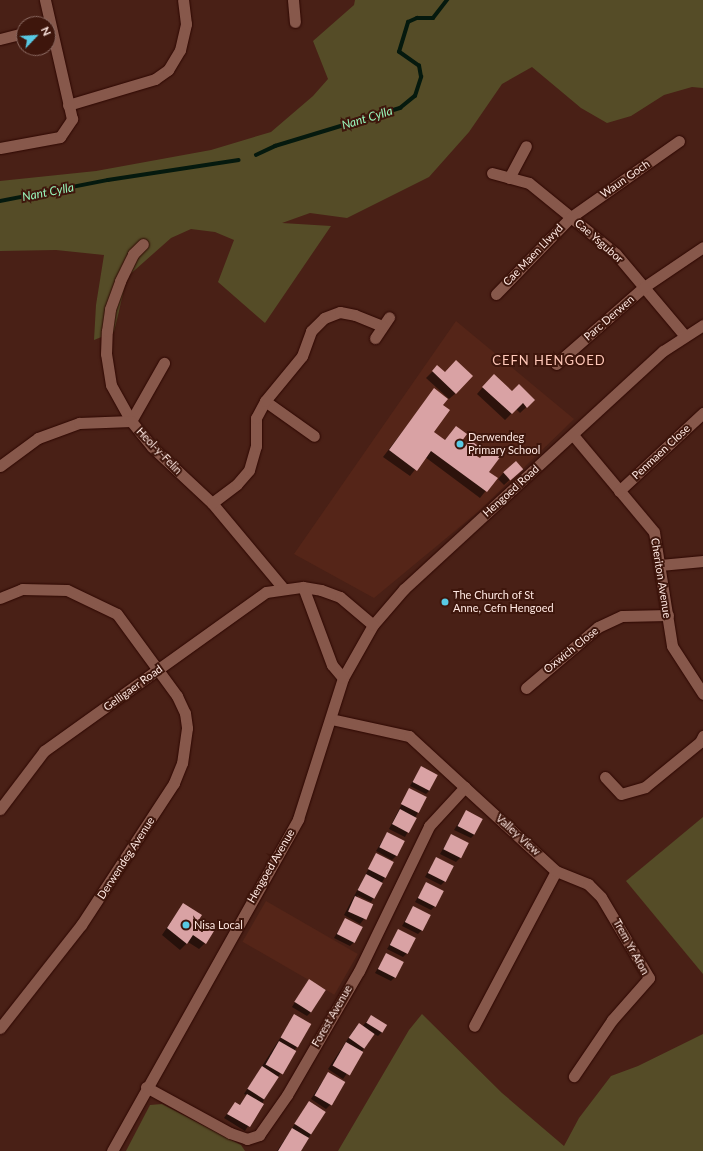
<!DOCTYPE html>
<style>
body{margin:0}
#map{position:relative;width:703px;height:1151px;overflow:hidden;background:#492016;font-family:Lato,sans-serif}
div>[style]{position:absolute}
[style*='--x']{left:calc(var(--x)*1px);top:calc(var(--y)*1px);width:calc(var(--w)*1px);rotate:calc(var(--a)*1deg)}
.built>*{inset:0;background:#552518;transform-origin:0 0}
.green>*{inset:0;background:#554c27}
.shadow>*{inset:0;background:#0007}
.stream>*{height:3.5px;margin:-1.75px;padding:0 1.75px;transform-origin:1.75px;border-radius:1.75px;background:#05190e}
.building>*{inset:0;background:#d9a2a4;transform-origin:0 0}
.roads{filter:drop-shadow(0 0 1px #2e0701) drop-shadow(0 0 1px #2e0701)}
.minor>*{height:11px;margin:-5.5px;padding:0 5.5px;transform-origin:5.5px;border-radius:5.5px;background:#87584b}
.tertiary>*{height:11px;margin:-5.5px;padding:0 5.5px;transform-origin:5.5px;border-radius:5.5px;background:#87584b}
.dots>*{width:11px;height:11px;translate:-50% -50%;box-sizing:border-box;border:2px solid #3e160c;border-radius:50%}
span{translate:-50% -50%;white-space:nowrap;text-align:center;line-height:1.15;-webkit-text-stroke:4px #3e160c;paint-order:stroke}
.street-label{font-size:11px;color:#ffe8e2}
.poi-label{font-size:11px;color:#ffe8e2}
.left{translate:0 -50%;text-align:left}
.water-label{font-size:12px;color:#97f4ba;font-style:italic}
.quarter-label{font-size:13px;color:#ffc8b9;letter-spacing:1px}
.north{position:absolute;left:16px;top:16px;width:40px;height:40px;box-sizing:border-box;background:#3e160c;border:1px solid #8b6a62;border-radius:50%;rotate:65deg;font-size:11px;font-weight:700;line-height:16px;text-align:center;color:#ffe8e2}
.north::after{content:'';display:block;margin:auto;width:14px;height:18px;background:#58c9e3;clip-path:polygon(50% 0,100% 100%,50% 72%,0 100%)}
</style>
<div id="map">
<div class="built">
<div style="clip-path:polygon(456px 321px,574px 419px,479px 511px,374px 598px,294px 554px)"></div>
<div style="left:266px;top:901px;width:106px;height:47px;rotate:30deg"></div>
</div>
<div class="green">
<div style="clip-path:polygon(355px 0,703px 0,703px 88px,692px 87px,664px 95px,631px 116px,607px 123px,581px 108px,532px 67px,502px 84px,469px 132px,429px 177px,347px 218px,310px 213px,282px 223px,331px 226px,265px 323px,218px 282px,234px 240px,215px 232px,191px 229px,171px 238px,127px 277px,114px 332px,94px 340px,96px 305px,104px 255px,56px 250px,0 251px,0 181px,96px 171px,211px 150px,271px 132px,313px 96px,328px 79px,313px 41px,354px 5px)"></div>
<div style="clip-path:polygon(703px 817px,703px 974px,626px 881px)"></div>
<div style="clip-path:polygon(422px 1014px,502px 1093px,564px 1146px,579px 1118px,611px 1076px,638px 1066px,703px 1034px,703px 1151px,338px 1151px,409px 1030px)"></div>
<div style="clip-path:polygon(162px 1104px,241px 1145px,245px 1151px,126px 1151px,150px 1105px)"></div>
</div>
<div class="shadow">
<div style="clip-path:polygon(437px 367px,456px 393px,449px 399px,426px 378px)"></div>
<div style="clip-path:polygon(488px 381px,512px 392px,534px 400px,520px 413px,516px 409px,505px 420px,477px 394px)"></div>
<div style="clip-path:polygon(434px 390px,442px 405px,432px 432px,444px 441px,456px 427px,458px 445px,463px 449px,470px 441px,471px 453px,479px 459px,488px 448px,488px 472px,496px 478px,480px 498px,425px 457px,410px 476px,383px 457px)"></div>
<div style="clip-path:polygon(504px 472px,515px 475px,504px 485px,498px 479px)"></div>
<div style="clip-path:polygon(421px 767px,430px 790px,426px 794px,410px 786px)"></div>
<div style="clip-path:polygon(409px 790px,418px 812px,405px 837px,389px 829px)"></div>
<div style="clip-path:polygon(466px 811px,475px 834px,471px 838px,454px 830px)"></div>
<div style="clip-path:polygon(387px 833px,396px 856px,392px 860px,376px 851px)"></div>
<div style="clip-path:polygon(451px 835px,460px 858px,456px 862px,440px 854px)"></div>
<div style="clip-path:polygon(376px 855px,385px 877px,371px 902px,357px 895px,364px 919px,360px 924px,344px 915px)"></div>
<div style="clip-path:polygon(436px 858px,445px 881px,441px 885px,425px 877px)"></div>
<div style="clip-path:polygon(426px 884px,435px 906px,431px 910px,415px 902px)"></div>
<div style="clip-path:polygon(183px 904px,197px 922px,205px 943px,199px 949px,188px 942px,180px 950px,162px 935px)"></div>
<div style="clip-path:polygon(413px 907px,422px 930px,418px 934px,402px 926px)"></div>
<div style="clip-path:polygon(345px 919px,354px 942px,350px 946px,334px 938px)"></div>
<div style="clip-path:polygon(398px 931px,407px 953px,403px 957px,387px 949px)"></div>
<div style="clip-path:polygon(386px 955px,395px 977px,391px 981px,375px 973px)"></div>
<div style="clip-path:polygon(309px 980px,311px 1012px,307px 1016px,292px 1007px)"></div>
<div style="clip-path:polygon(295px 1015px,310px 1025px,245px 1131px,224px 1118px,235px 1103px,239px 1106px,247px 1095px,244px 1094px)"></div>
<div style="clip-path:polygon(371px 1016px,382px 1032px,378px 1036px,374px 1034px,343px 1079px,328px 1069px,355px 1028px,359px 1024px,362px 1027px)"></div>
<div style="clip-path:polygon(328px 1073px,330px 1105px,326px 1109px,311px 1099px)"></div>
<div style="clip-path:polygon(309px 1103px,311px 1134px,300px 1151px,277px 1151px)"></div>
</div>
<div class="stream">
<div style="--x:256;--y:155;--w:21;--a:-25"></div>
<div style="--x:275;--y:146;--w:131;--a:-16.9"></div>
<div style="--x:400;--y:108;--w:19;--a:-39"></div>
<div style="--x:415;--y:96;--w:20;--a:-72"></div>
<div style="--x:421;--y:77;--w:11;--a:-100"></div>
<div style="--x:419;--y:66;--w:24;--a:-145"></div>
<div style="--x:399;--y:52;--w:31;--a:-73"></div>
<div style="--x:408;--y:22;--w:10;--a:-24"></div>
<div style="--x:417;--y:18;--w:16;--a:0"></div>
<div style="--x:433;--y:18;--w:23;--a:-52"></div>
<div style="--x:0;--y:201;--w:110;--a:-11"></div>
<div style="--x:108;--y:180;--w:132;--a:-8.7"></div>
</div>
<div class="building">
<div style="clip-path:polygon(456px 360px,473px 376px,456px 394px,432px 371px,437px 365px,445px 372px)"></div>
<div style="clip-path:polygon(494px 374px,512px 391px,519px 384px,535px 400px,527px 408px,523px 403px,512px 414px,482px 387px)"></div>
<div style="clip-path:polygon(434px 388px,448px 399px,443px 405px,450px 410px,434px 432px,445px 440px,456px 426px,467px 434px,459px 445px,464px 448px,470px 440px,477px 445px,472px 453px,480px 458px,488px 447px,501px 456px,489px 472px,498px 478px,487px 492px,431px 451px,417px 471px,389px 450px)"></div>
<div style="left:516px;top:461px;width:11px;height:17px;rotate:49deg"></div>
<div style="left:421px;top:766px;width:19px;height:18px;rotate:28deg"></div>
<div style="left:409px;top:788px;width:20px;height:18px;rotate:27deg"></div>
<div style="left:400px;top:809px;width:19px;height:17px;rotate:28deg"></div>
<div style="left:466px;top:810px;width:19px;height:18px;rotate:28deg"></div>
<div style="left:387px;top:832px;width:20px;height:17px;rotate:27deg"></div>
<div style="left:451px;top:834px;width:20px;height:17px;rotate:27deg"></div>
<div style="left:376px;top:853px;width:20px;height:18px;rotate:27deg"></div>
<div style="left:436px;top:857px;width:20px;height:18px;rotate:27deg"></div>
<div style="left:366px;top:874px;width:19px;height:18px;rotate:28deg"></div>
<div style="left:426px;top:882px;width:20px;height:18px;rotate:27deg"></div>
<div style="left:355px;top:896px;width:20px;height:17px;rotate:24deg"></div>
<div style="clip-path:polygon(183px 903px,202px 915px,198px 921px,214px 931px,206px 944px,193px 935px,187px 944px,167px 928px)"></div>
<div style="left:413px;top:906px;width:20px;height:18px;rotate:27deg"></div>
<div style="left:345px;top:918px;width:20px;height:18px;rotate:27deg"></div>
<div style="left:398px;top:929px;width:20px;height:18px;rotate:27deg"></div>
<div style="left:386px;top:953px;width:20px;height:18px;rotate:27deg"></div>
<div style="left:309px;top:979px;width:20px;height:27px;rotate:33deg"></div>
<div style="left:294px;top:1014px;width:20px;height:27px;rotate:30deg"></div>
<div style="left:371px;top:1015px;width:19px;height:9px;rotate:32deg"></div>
<div style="left:359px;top:1023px;width:19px;height:18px;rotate:35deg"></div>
<div style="left:279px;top:1041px;width:20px;height:27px;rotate:30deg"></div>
<div style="left:346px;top:1042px;width:20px;height:27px;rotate:30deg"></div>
<div style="left:262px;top:1066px;width:20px;height:27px;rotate:33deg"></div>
<div style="left:328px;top:1072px;width:20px;height:27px;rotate:30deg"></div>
<div style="clip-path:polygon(247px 1094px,264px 1104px,250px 1127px,227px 1114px,235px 1102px,240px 1105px)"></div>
<div style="left:309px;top:1101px;width:20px;height:27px;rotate:33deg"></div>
<div style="clip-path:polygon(292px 1128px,309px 1138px,301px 1151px,278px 1151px)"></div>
</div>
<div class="roads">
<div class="minor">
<div style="--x:293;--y:0;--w:22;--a:85"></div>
<div style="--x:0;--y:39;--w:25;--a:-14"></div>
<div style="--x:68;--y:105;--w:91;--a:-16.6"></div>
<div style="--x:155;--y:79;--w:16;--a:-35"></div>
<div style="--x:168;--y:70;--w:23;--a:-59"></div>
<div style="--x:180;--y:50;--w:27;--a:-77"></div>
<div style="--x:186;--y:24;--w:24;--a:-97"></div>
<div style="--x:0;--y:148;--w:61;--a:-10.4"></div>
<div style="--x:60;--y:137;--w:22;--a:-56"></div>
<div style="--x:72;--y:119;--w:122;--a:-102.8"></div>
<div style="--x:492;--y:173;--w:38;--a:15"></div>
<div style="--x:529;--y:183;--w:112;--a:39.2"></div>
<div style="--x:616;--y:254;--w:107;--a:49.9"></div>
<div style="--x:509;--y:178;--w:36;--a:-62"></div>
<div style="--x:496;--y:294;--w:107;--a:-45.8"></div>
<div style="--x:571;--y:217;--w:132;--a:-35.1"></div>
<div style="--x:375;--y:338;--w:25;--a:-56"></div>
<div style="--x:556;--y:364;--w:117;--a:-41.2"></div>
<div style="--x:644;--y:287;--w:71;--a:-34.1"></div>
<div style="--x:265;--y:401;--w:60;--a:35.5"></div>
<div style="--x:131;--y:421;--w:41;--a:-119.1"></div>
<div style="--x:111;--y:385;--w:31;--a:-99"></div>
<div style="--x:106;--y:354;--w:23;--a:-88"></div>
<div style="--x:107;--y:331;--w:22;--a:-82"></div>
<div style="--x:110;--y:309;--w:30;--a:-70"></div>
<div style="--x:120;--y:281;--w:30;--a:-64"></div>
<div style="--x:133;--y:254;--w:14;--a:-45"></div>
<div style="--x:131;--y:421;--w:67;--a:-60.4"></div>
<div style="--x:573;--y:435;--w:126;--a:50.1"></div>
<div style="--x:654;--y:532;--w:115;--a:81"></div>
<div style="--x:672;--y:646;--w:57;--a:57.1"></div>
<div style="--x:0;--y:466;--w:47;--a:-36.4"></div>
<div style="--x:38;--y:438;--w:44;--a:-20.1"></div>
<div style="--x:79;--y:423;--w:52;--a:-2.2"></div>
<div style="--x:131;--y:421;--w:33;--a:51"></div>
<div style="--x:152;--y:447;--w:82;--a:43"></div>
<div style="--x:212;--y:503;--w:111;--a:50.1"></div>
<div style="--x:619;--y:491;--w:115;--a:-42.9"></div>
<div style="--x:212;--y:503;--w:31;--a:-37"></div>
<div style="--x:237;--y:484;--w:18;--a:-49"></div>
<div style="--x:249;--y:470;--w:25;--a:-74"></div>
<div style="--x:256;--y:446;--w:28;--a:-90"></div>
<div style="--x:256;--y:418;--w:19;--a:-62"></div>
<div style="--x:265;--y:401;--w:58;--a:-50.6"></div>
<div style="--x:302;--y:356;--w:27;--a:-70"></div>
<div style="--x:311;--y:331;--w:18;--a:-45"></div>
<div style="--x:324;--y:318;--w:17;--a:-21"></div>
<div style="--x:340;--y:312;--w:15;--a:11"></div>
<div style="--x:355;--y:315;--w:29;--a:22"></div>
<div style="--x:660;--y:565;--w:43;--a:-5.3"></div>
<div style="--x:0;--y:598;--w:24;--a:-22"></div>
<div style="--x:22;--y:589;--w:45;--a:1.3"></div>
<div style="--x:67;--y:590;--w:55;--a:25.6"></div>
<div style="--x:117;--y:614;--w:102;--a:53.8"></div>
<div style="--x:177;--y:696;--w:19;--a:65"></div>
<div style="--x:185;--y:713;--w:15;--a:82"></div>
<div style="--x:187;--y:728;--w:35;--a:98"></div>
<div style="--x:182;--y:763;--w:22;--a:112"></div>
<div style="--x:174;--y:783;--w:170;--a:123.2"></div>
<div style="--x:81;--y:925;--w:131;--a:128.2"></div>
<div style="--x:526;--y:688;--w:94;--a:-40.3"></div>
<div style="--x:598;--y:627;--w:26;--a:-25"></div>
<div style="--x:622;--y:616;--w:46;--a:-1.2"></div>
<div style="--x:331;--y:719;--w:80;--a:12.3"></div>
<div style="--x:409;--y:736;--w:200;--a:42.6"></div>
<div style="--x:556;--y:871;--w:175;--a:117.9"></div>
<div style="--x:605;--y:777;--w:23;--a:47"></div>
<div style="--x:621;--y:794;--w:25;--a:-16"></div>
<div style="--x:645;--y:787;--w:71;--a:-39.3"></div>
<div style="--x:700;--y:742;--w:7;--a:-63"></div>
<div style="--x:556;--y:871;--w:35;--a:22"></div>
<div style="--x:588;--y:884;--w:18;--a:45"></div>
<div style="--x:601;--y:897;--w:94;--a:59.3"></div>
<div style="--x:649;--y:978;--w:56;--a:131.4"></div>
<div style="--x:612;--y:1020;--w:68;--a:124.2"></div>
<div style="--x:146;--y:1087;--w:96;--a:28.7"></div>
<div style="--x:230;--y:1133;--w:18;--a:19"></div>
<div style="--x:247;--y:1139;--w:13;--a:-18"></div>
<div style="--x:259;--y:1135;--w:49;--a:-55"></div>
<div style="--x:287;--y:1095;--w:143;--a:-59.9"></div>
<div style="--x:359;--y:971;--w:161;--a:-64.2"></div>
<div style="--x:429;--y:826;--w:53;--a:-47.3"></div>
</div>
<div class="tertiary">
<div style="--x:343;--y:678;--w:61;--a:-60.5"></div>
<div style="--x:373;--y:625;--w:48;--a:-49.3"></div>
<div style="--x:404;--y:589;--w:352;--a:-42.6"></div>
<div style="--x:663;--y:351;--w:48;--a:-33"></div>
<div style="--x:0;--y:809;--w:73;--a:-52.8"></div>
<div style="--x:44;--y:751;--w:273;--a:-35.6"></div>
<div style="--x:266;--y:592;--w:37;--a:-8"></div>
<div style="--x:303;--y:587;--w:18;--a:9"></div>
<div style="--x:321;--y:590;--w:20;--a:20"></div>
<div style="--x:340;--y:597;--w:43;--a:40.3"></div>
<div style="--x:112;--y:1151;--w:381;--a:-60.7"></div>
<div style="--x:298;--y:819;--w:148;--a:-72.3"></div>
<div style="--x:343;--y:678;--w:17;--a:-130"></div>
<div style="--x:332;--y:665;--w:83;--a:-110.4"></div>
</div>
</div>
<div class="dots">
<div style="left:460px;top:444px;background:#58c9e3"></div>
<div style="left:445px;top:602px;background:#58c9e3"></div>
<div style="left:186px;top:925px;background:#58c9e3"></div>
</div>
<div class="street-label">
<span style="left:625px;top:179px;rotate:-35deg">Waun Goch</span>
<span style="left:599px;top:241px;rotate:41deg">Cae Ysgubor</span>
<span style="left:533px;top:255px;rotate:-46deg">Cae Maen Llwyd</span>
<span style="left:609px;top:318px;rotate:-41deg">Parc Derwen</span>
<span style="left:159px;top:451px;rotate:46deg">Heol-y-Felin</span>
<span style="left:661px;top:452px;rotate:-43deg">Penmaen Close</span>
<span style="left:511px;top:491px;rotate:-42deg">Hengoed Road</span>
<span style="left:661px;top:578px;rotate:81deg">Cheriton Avenue</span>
<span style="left:571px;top:650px;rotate:-39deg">Oxwich Close</span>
<span style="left:133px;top:688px;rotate:-36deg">Gelligaer Road</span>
<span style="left:518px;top:835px;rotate:42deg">Valley View</span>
<span style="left:126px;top:858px;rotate:-57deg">Derwendeg Avenue</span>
<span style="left:271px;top:866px;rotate:-60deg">Hengoed Avenue</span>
<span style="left:631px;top:947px;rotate:61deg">Trem Yr Afon</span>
<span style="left:332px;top:1016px;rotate:-60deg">Forest Avenue</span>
</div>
<div class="poi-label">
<span class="left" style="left:468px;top:444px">Derwendeg<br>Primary School</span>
<span class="left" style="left:453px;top:602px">The Church of St<br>Anne, Cefn Hengoed</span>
<span class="left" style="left:194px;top:925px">Nisa Local</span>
</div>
<div class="water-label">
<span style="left:367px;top:118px;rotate:-17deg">Nant Cylla</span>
<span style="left:48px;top:192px;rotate:-11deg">Nant Cylla</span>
</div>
<div class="quarter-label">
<span style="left:549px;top:360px">CEFN HENGOED</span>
</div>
<div class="north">N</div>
</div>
